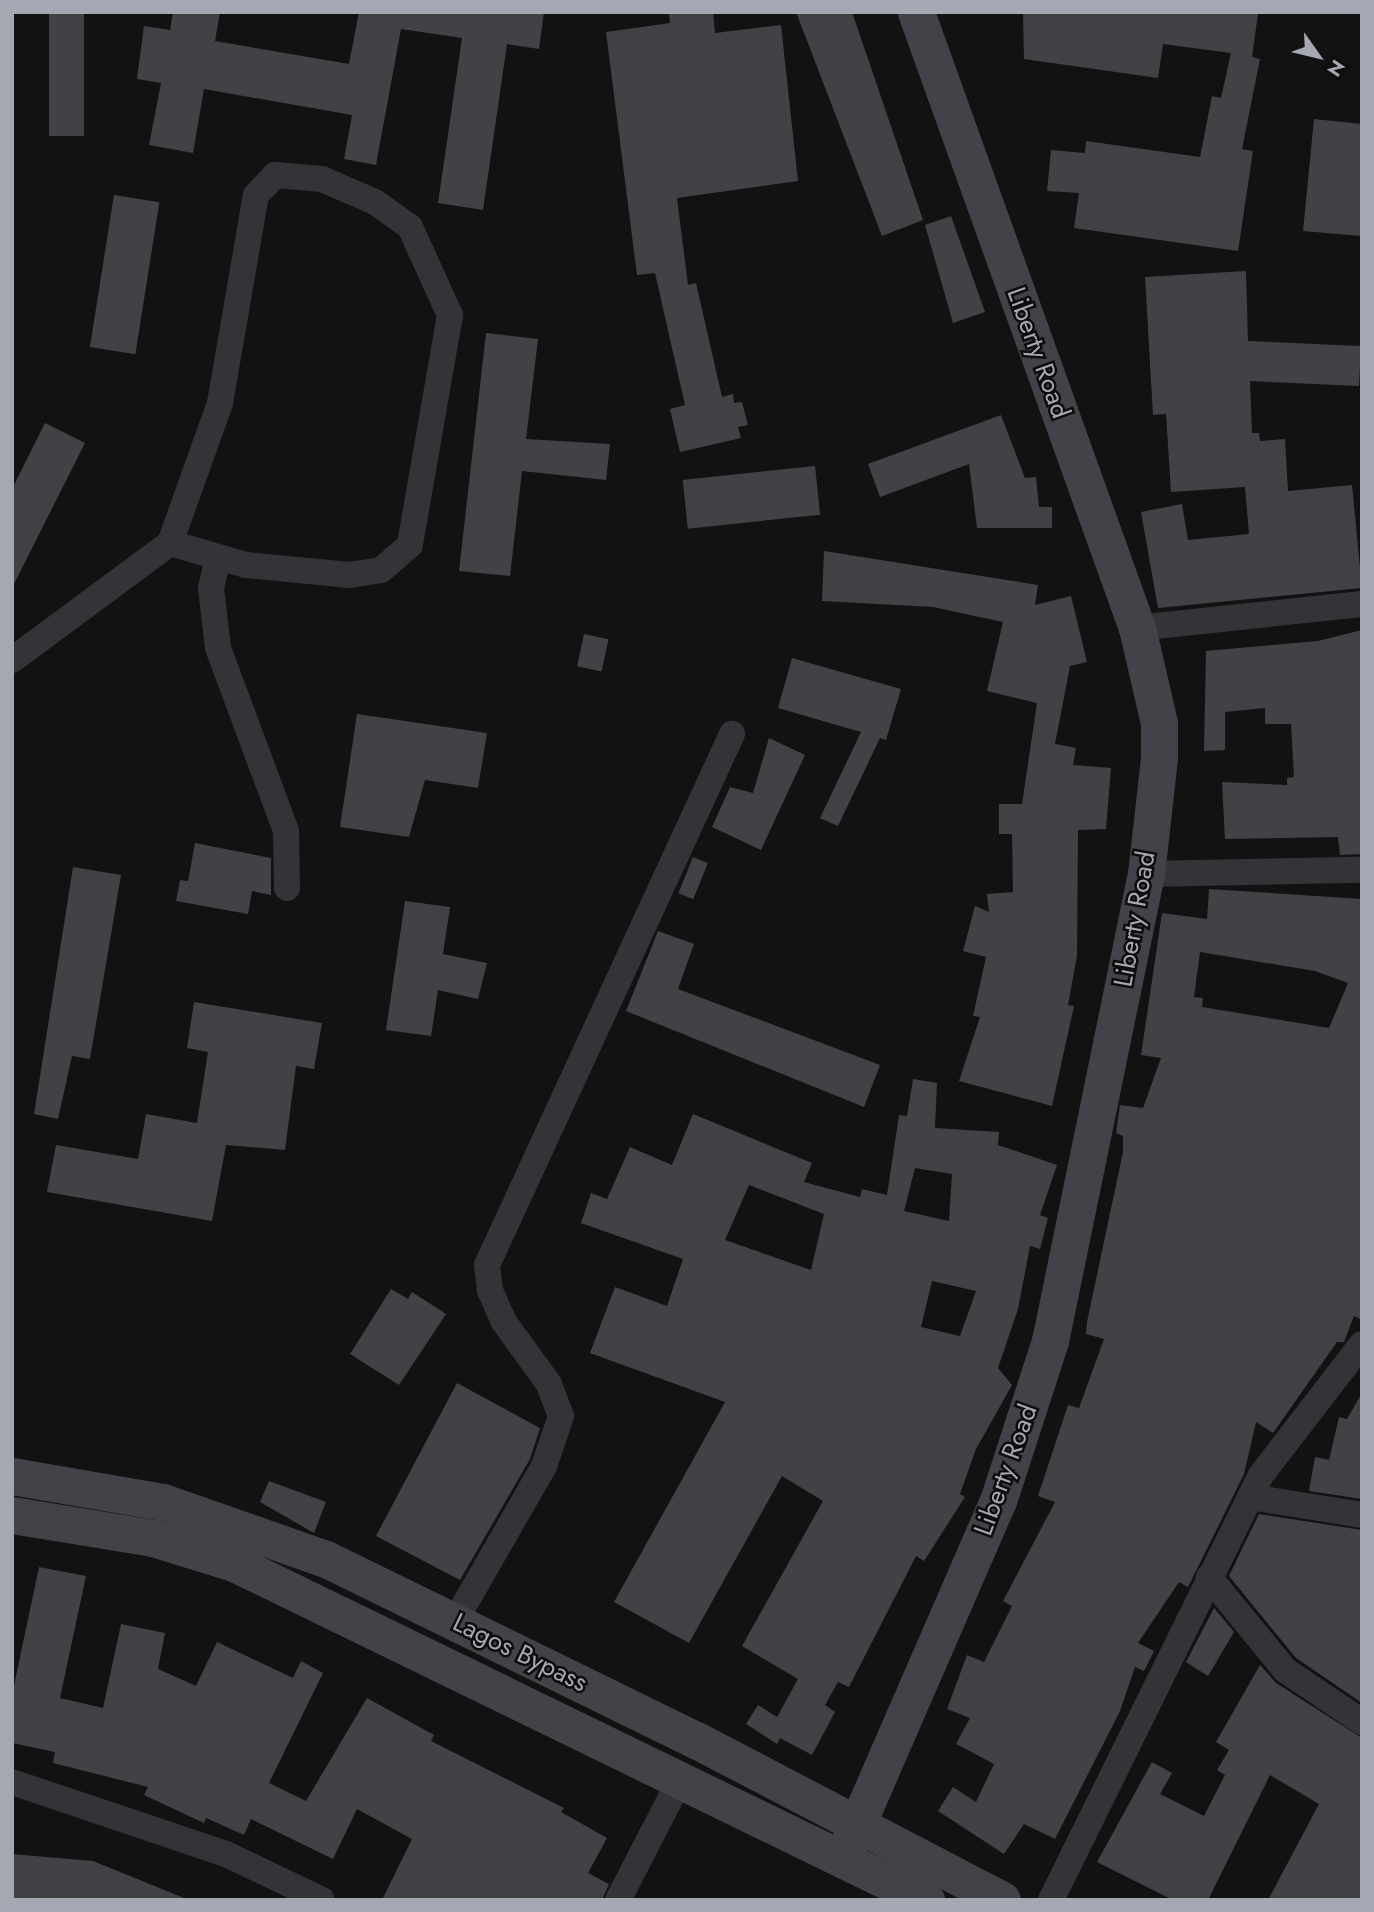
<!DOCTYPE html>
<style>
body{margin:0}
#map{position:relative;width:1374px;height:1912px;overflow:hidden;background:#121213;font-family:Jost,sans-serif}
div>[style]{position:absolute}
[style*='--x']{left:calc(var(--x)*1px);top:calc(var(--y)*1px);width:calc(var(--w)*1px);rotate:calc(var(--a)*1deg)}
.building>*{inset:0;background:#414246;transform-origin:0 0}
.street>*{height:26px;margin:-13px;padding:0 13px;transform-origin:13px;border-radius:13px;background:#333438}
.secondary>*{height:37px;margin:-18.5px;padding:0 18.5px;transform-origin:18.5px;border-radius:18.5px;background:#424248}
span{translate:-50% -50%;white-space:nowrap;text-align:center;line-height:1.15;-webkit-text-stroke:5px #0d0d0e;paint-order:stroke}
.street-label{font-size:26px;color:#a5a8b3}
.frame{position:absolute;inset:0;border:14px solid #a5a8b3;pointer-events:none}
.north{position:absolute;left:1283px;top:21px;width:70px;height:70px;-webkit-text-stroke:5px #0d0d0e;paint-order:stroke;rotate:124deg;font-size:19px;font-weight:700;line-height:28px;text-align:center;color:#a5a8b3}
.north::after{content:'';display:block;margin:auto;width:24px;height:32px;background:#a5a8b3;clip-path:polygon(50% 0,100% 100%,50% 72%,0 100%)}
</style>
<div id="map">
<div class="building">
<div style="left:49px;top:12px;width:35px;height:124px"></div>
<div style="clip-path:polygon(173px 12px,220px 12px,215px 41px,349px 64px,359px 12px,544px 12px,539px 49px,507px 44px,483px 210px,438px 203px,462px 38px,401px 29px,376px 165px,344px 159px,352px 115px,204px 89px,193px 153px,149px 145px,161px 83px,137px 79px,144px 26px,170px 30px)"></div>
<div style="clip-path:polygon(713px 12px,715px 33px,781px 25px,798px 181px,677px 198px,688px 285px,696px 283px,722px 397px,733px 394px,734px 403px,742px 402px,748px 425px,738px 427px,741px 438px,680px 452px,670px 409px,685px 405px,655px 273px,637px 275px,606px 32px,670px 23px,669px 14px)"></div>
<div style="clip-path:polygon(796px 12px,852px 12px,923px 220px,882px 236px)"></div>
<div style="clip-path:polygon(1023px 12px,1258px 14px,1252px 57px,1260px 59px,1242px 149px,1253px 151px,1238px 251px,1074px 228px,1079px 193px,1047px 191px,1051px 150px,1085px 153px,1086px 141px,1200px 157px,1212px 96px,1221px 98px,1231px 53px,1163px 44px,1158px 78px,1024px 59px)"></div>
<div style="clip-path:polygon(1314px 119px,1362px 124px,1362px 236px,1303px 231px)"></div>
<div style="left:114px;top:195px;width:46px;height:154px;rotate:9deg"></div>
<div style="clip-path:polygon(951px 216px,985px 312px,953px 323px,925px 225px)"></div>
<div style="clip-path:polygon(1246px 271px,1248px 341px,1361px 346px,1359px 386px,1250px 381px,1252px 433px,1259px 433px,1260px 441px,1285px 439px,1288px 491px,1352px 485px,1362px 588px,1158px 608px,1141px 512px,1182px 504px,1188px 540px,1249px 534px,1245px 487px,1171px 492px,1166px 414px,1153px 415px,1145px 277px)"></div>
<div style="clip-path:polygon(486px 333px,538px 339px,526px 439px,610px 444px,606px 480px,522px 471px,510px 576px,459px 571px)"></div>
<div style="clip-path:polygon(1001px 415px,1025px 478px,1036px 477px,1039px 507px,1052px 507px,1052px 528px,977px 528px,969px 464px,880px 497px,868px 464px)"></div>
<div style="clip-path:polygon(45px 423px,85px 443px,12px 588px,12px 489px)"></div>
<div style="left:815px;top:466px;width:49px;height:133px;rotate:84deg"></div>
<div style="clip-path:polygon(824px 551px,1038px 585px,1035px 605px,1071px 596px,1087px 662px,1070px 666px,1055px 744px,1076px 748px,1073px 765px,1111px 768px,1106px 829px,1078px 830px,1077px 956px,1068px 1005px,1074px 1006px,1052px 1106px,959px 1081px,980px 1017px,973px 1016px,986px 957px,963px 951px,975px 906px,989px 912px,987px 894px,1013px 892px,1012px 834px,999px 834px,999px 804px,1022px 804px,1037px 703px,987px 691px,1003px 622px,933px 607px,822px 601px)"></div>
<div style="clip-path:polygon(1362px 630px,1362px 854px,1340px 855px,1338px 837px,1225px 839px,1222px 782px,1287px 785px,1287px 778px,1294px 777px,1291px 724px,1265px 724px,1265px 708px,1225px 712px,1225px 750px,1204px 751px,1206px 651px,1318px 641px)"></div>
<div style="left:584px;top:634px;width:25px;height:33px;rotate:12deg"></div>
<div style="clip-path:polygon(792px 658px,901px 689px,886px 740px,880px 738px,838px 826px,820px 818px,861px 732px,778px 708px)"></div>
<div style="clip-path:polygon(357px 714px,487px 733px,478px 788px,425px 780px,409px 837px,340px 827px)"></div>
<div style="clip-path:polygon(769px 738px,805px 755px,761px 850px,712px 827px,730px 787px,753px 793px)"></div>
<div style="clip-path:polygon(195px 843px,271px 858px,271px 895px,252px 891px,248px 914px,176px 901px,180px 880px,188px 881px)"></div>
<div style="left:693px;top:857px;width:16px;height:39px;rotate:22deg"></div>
<div style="clip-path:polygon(73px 867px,121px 875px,90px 1059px,72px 1056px,58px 1119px,34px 1114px)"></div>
<div style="clip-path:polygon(evenodd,1209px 889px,1362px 899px,1362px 1320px,1354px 1316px,1344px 1342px,1337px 1342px,1273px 1433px,1256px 1422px,1244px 1474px,1188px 1587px,1179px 1582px,1138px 1643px,1154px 1651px,1144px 1671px,1135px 1667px,1120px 1711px,1055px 1839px,1024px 1824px,1004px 1854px,938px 1811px,953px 1787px,976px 1802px,994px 1764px,956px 1744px,970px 1718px,947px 1709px,967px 1655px,984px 1662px,1012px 1606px,1003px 1601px,1055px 1502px,1038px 1496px,1068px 1405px,1079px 1408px,1104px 1339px,1086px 1334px,1087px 1322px,1123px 1152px,1123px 1136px,1116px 1133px,1120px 1105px,1143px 1108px,1161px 1058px,1141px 1055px,1162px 913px,1207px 919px,1209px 889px,1200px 952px,1315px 971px,1348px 983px,1329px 1028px,1202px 1007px,1203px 998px,1194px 997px,1200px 952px)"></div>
<div style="clip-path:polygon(405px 901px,450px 907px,443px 954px,487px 963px,478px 999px,438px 990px,431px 1036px,386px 1030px)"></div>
<div style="clip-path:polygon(658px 931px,694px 944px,678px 989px,880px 1065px,864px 1107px,626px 1011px)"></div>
<div style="clip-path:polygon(194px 1002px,322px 1023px,314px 1069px,296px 1066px,285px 1150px,226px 1145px,212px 1221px,47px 1192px,56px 1145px,138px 1159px,146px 1114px,197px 1123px,208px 1052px,187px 1048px)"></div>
<div style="clip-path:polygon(evenodd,913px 1079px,937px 1083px,935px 1128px,999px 1132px,998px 1145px,1057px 1165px,1040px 1215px,1048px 1218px,1040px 1249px,1030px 1246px,1018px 1309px,998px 1368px,1012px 1385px,976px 1449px,960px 1494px,965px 1497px,924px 1561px,916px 1556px,849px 1687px,838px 1682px,825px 1705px,835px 1712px,812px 1755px,780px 1738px,777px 1744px,746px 1724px,758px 1705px,777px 1717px,798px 1679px,742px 1646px,823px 1501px,782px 1476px,689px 1643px,614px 1602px,725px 1402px,590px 1353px,615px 1287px,667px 1306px,683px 1259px,581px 1223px,591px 1193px,607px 1199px,630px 1147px,672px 1165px,693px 1114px,812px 1163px,804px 1182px,860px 1197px,862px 1189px,887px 1195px,899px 1115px,907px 1116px,913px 1079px,915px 1168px,952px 1174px,949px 1221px,904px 1211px,915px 1168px,913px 1079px,749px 1185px,824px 1214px,811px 1270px,725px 1240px,749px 1185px,913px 1079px,932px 1281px,976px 1291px,960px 1336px,921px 1327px,932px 1281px)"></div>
<div style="clip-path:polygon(391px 1289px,408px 1299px,412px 1292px,446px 1314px,399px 1385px,350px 1354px)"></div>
<div style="clip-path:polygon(457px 1383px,540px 1428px,530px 1459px,460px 1580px,376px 1536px)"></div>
<div style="clip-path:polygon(1362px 1393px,1362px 1499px,1309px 1491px,1315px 1457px,1329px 1460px,1339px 1417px,1347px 1419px)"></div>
<div style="clip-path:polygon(269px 1481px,326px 1502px,314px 1533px,260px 1502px)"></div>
<div style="clip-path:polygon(1259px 1514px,1362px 1530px,1362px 1703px,1296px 1658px,1229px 1576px)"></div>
<div style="clip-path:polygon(39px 1567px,86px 1576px,60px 1698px,103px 1708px,121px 1624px,165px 1633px,158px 1669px,196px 1686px,217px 1642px,293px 1678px,301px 1661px,323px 1673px,269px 1783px,306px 1801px,367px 1698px,434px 1735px,431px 1741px,564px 1808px,561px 1812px,607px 1838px,588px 1873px,609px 1884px,602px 1900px,382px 1900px,412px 1839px,357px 1809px,333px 1859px,251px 1819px,244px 1835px,206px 1818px,204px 1823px,144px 1795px,148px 1787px,53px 1763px,55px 1752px,12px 1743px,12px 1695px)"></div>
<div style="clip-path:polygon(1214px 1608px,1234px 1632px,1208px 1676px,1186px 1662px)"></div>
<div style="clip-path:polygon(1260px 1665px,1276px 1683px,1362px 1738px,1362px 1900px,1268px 1900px,1319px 1804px,1270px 1775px,1208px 1900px,1173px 1900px,1097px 1862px,1152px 1762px,1172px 1773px,1160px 1794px,1204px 1816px,1225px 1775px,1217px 1770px,1229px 1750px,1216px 1742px)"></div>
<div style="clip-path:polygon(12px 1854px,93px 1861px,189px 1900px,12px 1900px)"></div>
</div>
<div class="street">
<div style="--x:218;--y:558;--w:31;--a:103"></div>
<div style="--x:211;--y:588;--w:60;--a:83.3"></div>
<div style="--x:218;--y:648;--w:195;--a:69.6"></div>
<div style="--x:286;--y:831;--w:57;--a:89"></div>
<div style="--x:1137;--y:628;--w:226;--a:-6.1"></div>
<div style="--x:12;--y:660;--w:197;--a:-36.5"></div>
<div style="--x:170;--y:543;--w:149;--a:-70.3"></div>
<div style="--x:220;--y:403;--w:211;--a:-80.2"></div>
<div style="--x:256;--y:195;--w:28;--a:-46"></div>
<div style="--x:275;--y:175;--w:47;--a:4.9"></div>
<div style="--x:322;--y:179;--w:58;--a:23.5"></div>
<div style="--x:375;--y:202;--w:43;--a:35.5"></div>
<div style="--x:410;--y:227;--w:97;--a:65.6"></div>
<div style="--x:450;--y:315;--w:233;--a:99.9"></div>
<div style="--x:410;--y:545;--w:38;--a:139"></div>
<div style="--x:381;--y:570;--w:31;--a:171"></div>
<div style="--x:350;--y:575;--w:104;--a:-174.5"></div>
<div style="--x:246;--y:565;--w:79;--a:-163.9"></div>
<div style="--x:1146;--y:874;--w:216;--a:-1.1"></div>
<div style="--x:1250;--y:1497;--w:113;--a:9.1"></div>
<div style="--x:1209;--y:1577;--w:120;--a:50.7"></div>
<div style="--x:1285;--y:1670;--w:93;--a:34"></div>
<div style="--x:455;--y:1621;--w:179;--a:-60.1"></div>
<div style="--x:544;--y:1466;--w:53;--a:-71.2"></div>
<div style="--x:561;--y:1416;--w:34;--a:-111"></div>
<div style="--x:549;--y:1384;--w:77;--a:-126"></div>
<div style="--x:504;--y:1322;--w:35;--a:-114"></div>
<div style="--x:490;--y:1290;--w:25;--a:-97"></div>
<div style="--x:487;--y:1265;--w:585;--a:-65.23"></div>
<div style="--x:12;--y:1782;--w:226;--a:18.6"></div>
<div style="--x:226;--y:1854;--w:106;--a:25.6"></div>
<div style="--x:618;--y:1900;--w:137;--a:-62.7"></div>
<div style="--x:1051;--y:1900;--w:474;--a:-63.7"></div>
<div style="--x:1261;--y:1475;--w:165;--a:-52.4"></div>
</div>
<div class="secondary">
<div style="--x:12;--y:1476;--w:153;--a:9.8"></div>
<div style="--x:163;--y:1502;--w:173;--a:19.3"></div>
<div style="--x:326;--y:1559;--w:414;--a:26.1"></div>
<div style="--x:698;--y:1741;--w:343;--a:27.6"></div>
<div style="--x:12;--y:1515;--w:143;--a:9.3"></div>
<div style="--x:153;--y:1538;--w:85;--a:17.2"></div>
<div style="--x:234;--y:1563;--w:770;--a:25.97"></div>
<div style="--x:843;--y:1857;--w:388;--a:-66.5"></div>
<div style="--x:998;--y:1501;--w:168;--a:-72"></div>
<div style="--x:1050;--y:1341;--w:477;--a:-78.4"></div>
<div style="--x:1146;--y:874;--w:117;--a:-83.6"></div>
<div style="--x:1159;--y:758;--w:35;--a:-90"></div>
<div style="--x:1159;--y:723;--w:98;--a:-103"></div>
<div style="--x:1137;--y:628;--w:654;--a:-109.74"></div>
</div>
<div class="street-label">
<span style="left:1038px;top:353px;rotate:70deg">Liberty Road</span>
<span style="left:1135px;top:919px;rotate:-80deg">Liberty Road</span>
<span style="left:1006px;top:1470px;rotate:-70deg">Liberty Road</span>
<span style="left:520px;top:1653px;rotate:26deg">Lagos Bypass</span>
</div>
<div class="frame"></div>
<div class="north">N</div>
</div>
